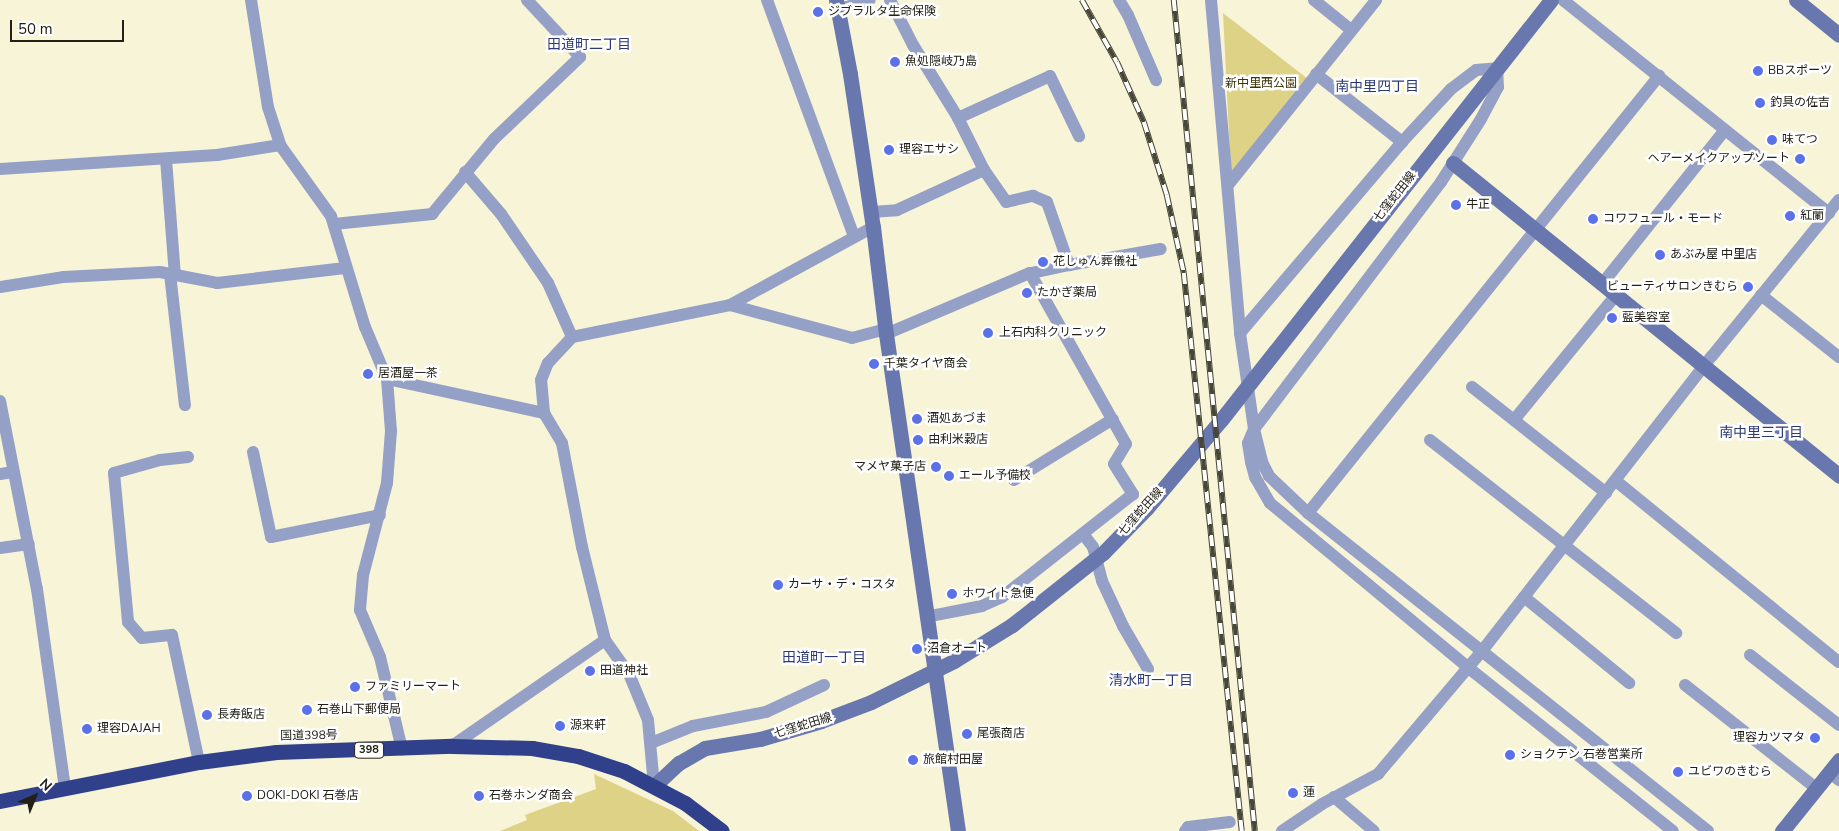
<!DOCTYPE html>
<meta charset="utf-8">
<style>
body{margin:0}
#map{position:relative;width:1839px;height:831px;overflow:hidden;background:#f8f4d7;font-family:"Nunito Sans","Noto Sans JP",sans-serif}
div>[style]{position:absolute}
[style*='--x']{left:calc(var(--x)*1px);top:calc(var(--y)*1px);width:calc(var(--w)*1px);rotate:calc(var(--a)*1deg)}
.green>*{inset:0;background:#ded287}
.street>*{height:12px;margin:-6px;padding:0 6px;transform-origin:6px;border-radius:6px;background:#95a0c6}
.secondary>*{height:15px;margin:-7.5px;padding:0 7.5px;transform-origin:7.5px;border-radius:7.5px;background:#6878ae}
.highway>*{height:15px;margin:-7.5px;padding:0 7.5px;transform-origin:7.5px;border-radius:7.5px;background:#31408b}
.rail>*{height:5.5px;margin-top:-2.75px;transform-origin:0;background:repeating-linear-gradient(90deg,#fff 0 11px,#484639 0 22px);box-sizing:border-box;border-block:1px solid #484639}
.dots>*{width:14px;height:14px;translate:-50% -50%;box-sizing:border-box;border:2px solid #fff;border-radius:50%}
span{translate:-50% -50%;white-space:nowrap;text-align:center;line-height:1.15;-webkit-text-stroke:5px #fff;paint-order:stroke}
.shield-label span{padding:1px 4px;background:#fff;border:1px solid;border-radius:4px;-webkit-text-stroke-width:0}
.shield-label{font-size:11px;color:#222016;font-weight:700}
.poi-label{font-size:12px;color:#222016}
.left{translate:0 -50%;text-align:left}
.right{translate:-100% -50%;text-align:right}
.park-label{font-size:12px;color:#3c3507}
.street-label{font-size:12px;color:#222016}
.neighbourhood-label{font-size:14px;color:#2c3973}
.north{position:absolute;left:10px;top:771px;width:50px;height:50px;-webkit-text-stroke:4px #fff;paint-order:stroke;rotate:44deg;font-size:14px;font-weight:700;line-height:20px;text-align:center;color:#222016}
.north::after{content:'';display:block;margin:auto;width:18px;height:22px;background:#222016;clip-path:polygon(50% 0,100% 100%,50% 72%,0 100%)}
.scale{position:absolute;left:10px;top:20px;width:114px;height:22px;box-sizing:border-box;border:2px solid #222016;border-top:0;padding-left:6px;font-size:15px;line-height:18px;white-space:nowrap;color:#222016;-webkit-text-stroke:4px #fff;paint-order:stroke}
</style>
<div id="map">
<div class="green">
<div style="clip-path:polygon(1223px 13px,1308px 79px,1231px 175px)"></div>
<div style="clip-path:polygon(594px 774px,673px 811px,699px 831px,500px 831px,527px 820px,525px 815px,596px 789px)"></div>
</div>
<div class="street">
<div style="--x:251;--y:0;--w:108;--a:81"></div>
<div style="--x:268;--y:107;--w:40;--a:72"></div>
<div style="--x:280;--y:145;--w:87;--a:54.3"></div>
<div style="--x:331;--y:216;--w:116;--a:73"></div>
<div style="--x:365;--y:327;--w:56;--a:67.1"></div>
<div style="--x:387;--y:379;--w:52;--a:85.6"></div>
<div style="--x:391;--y:431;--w:52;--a:94.4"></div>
<div style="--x:387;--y:483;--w:95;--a:104.6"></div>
<div style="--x:363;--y:575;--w:35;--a:95"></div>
<div style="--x:360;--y:610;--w:51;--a:66.9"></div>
<div style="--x:380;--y:657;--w:95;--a:76.6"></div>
<div style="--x:767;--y:0;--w:252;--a:69.8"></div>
<div style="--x:890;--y:0;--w:51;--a:62.9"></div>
<div style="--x:913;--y:45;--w:86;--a:58.3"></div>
<div style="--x:958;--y:118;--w:58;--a:63.4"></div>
<div style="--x:984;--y:170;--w:39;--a:55"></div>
<div style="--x:1006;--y:202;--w:28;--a:-13"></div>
<div style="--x:1033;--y:196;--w:15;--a:23"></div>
<div style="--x:1047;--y:202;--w:67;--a:70.8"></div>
<div style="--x:1069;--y:265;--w:40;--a:168"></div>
<div style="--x:1030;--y:273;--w:196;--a:60.7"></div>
<div style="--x:1126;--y:444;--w:23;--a:121"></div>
<div style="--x:1114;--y:464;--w:36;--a:58"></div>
<div style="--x:1133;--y:494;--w:167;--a:141.8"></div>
<div style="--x:1002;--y:597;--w:22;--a:156"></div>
<div style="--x:982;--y:606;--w:57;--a:168.9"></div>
<div style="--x:1119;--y:0;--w:17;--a:59"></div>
<div style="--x:1128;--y:15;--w:71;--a:66.7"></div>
<div style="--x:1211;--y:0;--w:334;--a:85"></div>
<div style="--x:1240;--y:333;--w:97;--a:81.7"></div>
<div style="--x:1254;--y:429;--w:36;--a:76"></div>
<div style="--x:1263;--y:464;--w:13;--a:63"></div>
<div style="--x:1269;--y:476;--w:54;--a:43.5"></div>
<div style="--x:1308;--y:513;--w:511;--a:38.48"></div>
<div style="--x:1314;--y:0;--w:48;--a:39"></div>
<div style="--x:1563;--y:0;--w:341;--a:38.7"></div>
<div style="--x:837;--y:10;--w:34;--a:-17"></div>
<div style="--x:1316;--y:74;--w:110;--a:38.3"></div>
<div style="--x:958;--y:118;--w:101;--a:-24.5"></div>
<div style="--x:1050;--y:76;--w:67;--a:64.2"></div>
<div style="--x:166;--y:159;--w:116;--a:85.6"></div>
<div style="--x:0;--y:169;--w:217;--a:-3.7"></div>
<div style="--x:217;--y:155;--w:64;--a:-9"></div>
<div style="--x:465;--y:172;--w:55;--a:49.4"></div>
<div style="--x:501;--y:214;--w:83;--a:55.7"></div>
<div style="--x:548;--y:283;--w:59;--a:66"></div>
<div style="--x:1228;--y:185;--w:237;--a:-51.3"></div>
<div style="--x:871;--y:212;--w:26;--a:-4"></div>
<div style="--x:897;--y:210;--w:96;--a:-24.7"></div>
<div style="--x:334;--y:224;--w:99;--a:-5.8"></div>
<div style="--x:432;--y:214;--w:97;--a:-50.4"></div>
<div style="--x:494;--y:139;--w:119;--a:-43.6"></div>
<div style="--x:580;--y:57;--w:78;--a:-132.9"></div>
<div style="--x:1069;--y:265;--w:93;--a:-9.9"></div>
<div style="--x:170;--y:274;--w:132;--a:83.5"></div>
<div style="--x:1602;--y:284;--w:197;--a:-51.4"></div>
<div style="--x:0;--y:287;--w:65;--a:-8.9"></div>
<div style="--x:64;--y:277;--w:96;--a:-3"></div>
<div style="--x:160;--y:272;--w:58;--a:10.9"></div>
<div style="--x:217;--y:283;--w:129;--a:-6.7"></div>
<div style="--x:1761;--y:295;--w:100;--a:38.5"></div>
<div style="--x:730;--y:305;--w:163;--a:-28.6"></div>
<div style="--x:1240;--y:333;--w:250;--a:-49.7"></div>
<div style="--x:1402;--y:142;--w:72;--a:-47.2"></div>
<div style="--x:1451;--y:89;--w:31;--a:-37"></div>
<div style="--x:1476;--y:70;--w:21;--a:-5"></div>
<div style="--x:1497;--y:68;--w:19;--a:87"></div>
<div style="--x:1498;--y:87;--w:36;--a:118"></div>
<div style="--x:1481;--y:119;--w:75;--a:122.4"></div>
<div style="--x:1441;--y:182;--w:310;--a:127.1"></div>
<div style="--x:1254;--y:429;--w:15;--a:113"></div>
<div style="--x:1248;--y:443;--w:19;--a:81"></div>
<div style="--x:1251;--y:462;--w:16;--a:75"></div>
<div style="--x:1255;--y:477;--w:30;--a:60"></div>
<div style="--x:1270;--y:503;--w:266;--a:39.7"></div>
<div style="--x:1475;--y:673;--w:253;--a:38.6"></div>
<div style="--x:886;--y:334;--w:156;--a:-23"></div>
<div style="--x:387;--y:379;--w:161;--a:12.2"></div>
<div style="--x:1472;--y:387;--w:171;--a:38.3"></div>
<div style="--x:0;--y:401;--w:192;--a:78.9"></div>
<div style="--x:37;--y:589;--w:201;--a:82"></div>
<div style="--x:1514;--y:420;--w:161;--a:-50.8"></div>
<div style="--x:1430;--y:440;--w:313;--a:38.1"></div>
<div style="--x:253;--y:452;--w:87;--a:78"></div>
<div style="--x:271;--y:537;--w:111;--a:-11.4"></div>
<div style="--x:188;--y:457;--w:28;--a:174"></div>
<div style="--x:160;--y:460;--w:48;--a:164.2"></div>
<div style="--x:114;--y:473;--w:150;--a:84.6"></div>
<div style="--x:128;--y:622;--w:21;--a:49"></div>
<div style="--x:142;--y:638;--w:30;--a:-6"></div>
<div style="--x:172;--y:635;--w:130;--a:78"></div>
<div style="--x:0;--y:474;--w:13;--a:-9"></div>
<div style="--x:1014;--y:480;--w:116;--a:-31.6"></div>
<div style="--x:1616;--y:481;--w:287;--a:39.1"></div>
<div style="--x:1308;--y:513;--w:561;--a:-51.23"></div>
<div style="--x:1083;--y:534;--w:16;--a:52"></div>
<div style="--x:1093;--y:547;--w:35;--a:75"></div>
<div style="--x:1102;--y:581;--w:50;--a:65"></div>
<div style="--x:1123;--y:626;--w:50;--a:59.8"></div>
<div style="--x:0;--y:548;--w:29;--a:-8"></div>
<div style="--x:1524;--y:597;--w:136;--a:39.3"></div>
<div style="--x:1750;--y:655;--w:113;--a:38.2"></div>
<div style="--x:1685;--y:685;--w:167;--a:38.2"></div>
<div style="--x:651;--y:743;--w:45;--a:-22"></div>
<div style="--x:693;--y:726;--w:74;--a:-10.9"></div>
<div style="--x:766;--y:712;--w:64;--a:-25"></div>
<div style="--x:452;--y:746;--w:186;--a:-34.7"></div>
<div style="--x:1829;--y:772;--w:13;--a:39"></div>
<div style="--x:654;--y:786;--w:66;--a:-95.2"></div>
<div style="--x:648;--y:720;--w:50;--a:-112.4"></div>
<div style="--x:629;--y:674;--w:42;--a:-125.2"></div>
<div style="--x:605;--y:640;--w:96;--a:-103.9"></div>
<div style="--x:582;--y:547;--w:106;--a:-100.9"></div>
<div style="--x:562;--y:443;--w:35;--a:-121"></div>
<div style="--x:544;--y:413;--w:33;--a:-95"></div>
<div style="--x:541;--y:380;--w:18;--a:-68"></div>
<div style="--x:548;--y:363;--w:35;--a:-47"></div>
<div style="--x:572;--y:337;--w:161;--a:-11.4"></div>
<div style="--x:730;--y:305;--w:126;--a:15.1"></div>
<div style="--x:852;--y:338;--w:34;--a:-15"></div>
<div style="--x:1334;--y:797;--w:52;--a:40.4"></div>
<div style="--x:1185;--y:831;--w:5;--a:-53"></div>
<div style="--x:1188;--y:827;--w:42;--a:-6.8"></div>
<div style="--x:1282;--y:831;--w:48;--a:-34"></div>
<div style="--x:1322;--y:804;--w:64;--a:-28.2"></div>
<div style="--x:1378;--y:774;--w:161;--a:-49.8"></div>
<div style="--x:1482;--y:651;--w:374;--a:-52.1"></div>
<div style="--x:1712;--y:356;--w:201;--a:-50.9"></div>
</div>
<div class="secondary">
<div style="--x:836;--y:0;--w:75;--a:79.3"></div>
<div style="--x:850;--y:74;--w:155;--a:81.5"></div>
<div style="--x:873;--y:227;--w:108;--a:83.1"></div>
<div style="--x:886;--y:334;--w:502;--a:81.76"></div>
<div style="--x:1796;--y:0;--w:55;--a:39.1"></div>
<div style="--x:1453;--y:163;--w:497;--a:39"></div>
<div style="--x:654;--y:786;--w:34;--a:-43"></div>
<div style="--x:679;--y:763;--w:30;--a:-30"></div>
<div style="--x:705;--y:748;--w:56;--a:-9.3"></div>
<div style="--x:760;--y:739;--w:64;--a:-16.4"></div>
<div style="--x:821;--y:721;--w:53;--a:-20.8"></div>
<div style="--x:871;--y:702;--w:93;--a:-26.3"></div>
<div style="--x:954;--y:661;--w:68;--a:-31.8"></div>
<div style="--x:1012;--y:625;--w:116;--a:-38.4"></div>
<div style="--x:1103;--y:553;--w:62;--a:-45.7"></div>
<div style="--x:1146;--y:509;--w:116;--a:-49.9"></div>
<div style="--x:1221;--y:420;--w:534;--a:-51.84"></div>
<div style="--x:1782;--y:831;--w:91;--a:-51.2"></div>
</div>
<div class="highway">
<div style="--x:0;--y:801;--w:203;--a:-11.1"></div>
<div style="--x:199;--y:762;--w:78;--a:-7.4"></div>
<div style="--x:276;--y:752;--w:176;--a:-2"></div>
<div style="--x:452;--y:746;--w:80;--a:1.4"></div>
<div style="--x:532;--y:748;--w:47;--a:9.9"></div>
<div style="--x:578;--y:756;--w:48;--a:18.1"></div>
<div style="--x:624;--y:771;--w:69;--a:27.7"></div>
<div style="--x:685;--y:803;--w:46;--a:37.1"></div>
</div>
<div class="rail">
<div style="--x:1082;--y:0;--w:71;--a:60.6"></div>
<div style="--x:1117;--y:62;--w:66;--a:65.8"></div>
<div style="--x:1144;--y:122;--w:77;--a:72.5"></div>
<div style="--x:1167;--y:195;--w:80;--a:77.7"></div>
<div style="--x:1184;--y:273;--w:561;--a:84.07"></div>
<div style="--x:1174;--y:0;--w:835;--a:84.43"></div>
</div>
<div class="dots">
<div style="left:818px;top:12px;background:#5a71e8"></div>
<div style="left:895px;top:62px;background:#5a71e8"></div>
<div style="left:1758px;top:71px;background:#5a71e8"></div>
<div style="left:1760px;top:103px;background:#5a71e8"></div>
<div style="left:1772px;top:140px;background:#5a71e8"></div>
<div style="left:889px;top:150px;background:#5a71e8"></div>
<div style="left:1800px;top:159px;background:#5a71e8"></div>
<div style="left:1456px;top:205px;background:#5a71e8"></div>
<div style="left:1790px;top:216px;background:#5a71e8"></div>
<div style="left:1593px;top:219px;background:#5a71e8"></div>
<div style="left:1660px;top:255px;background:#5a71e8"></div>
<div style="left:1043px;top:262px;background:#5a71e8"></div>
<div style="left:1748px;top:287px;background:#5a71e8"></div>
<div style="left:1027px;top:293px;background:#5a71e8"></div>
<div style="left:1612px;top:318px;background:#5a71e8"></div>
<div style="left:988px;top:333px;background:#5a71e8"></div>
<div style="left:874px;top:364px;background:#5a71e8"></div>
<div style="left:368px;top:374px;background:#5a71e8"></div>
<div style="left:917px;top:419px;background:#5a71e8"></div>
<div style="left:918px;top:440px;background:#5a71e8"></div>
<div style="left:936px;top:467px;background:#5a71e8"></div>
<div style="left:949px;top:476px;background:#5a71e8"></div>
<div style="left:778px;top:585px;background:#5a71e8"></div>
<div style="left:952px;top:594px;background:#5a71e8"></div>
<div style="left:917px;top:649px;background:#5a71e8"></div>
<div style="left:590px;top:671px;background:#5a71e8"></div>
<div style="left:355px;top:687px;background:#5a71e8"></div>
<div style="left:307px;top:710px;background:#5a71e8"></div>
<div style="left:207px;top:715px;background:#5a71e8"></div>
<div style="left:560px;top:726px;background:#5a71e8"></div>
<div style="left:87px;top:729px;background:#5a71e8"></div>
<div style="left:967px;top:734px;background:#5a71e8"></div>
<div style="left:1815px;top:738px;background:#5a71e8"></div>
<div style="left:1510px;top:755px;background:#5a71e8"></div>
<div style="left:913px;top:760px;background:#5a71e8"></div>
<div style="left:1678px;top:772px;background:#5a71e8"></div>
<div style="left:1293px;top:793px;background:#5a71e8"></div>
<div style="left:247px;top:796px;background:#5a71e8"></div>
<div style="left:479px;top:796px;background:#5a71e8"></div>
</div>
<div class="shield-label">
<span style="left:369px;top:750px">398</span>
</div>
<div class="poi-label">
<span class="left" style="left:828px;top:12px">ジブラルタ生命保険</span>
<span class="left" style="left:905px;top:62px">魚処隠岐乃島</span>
<span class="left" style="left:1768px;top:71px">BBスポーツ</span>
<span class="left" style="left:1770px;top:103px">釣具の佐吉</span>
<span class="left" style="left:1782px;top:140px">味てつ</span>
<span class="left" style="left:899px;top:150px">理容エサシ</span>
<span class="right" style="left:1790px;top:159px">ヘアーメイクアップソート</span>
<span class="left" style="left:1466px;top:205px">牛正</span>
<span class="left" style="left:1800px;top:216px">紅蘭</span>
<span class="left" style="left:1603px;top:219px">コワフュール・モード</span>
<span class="left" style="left:1670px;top:255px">あぶみ屋 中里店</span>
<span class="left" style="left:1053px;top:262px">花しゅん葬儀社</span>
<span class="right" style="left:1738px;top:287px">ビューティサロンきむら</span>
<span class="left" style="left:1037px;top:293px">たかぎ薬局</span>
<span class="left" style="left:1622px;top:318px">藍美容室</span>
<span class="left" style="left:999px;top:333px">上石内科クリニック</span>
<span class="left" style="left:884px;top:364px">千葉タイヤ商会</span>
<span class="left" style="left:378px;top:374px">居酒屋一茶</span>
<span class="left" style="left:927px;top:419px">酒処あづま</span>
<span class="left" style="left:928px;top:440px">由利米穀店</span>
<span class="right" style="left:926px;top:467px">マメヤ菓子店</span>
<span class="left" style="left:959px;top:476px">エール予備校</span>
<span class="left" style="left:788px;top:585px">カーサ・デ・コスタ</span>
<span class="left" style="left:962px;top:594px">ホワイト急便</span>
<span class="left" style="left:927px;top:649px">沼倉オート</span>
<span class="left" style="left:600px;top:671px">田道神社</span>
<span class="left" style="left:365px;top:687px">ファミリーマート</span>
<span class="left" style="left:317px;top:710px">石巻山下郵便局</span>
<span class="left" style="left:217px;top:715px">長寿飯店</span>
<span class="left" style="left:570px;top:726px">源来軒</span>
<span class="left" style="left:97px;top:729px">理容DAJAH</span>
<span class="left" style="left:977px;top:734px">尾張商店</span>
<span class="right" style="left:1805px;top:738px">理容カツマタ</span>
<span class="left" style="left:1520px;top:755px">ショクテン 石巻営業所</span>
<span class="left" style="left:923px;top:760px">旅館村田屋</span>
<span class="left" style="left:1688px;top:772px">ユビワのきむら</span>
<span class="left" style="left:1303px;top:793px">蓮</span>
<span class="left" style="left:257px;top:796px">DOKI-DOKI 石巻店</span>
<span class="left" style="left:489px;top:796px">石巻ホンダ商会</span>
</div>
<div class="park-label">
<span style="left:1261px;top:84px">新中里西公園</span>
</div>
<div class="street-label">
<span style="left:1395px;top:197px;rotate:-52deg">七窪蛇田線</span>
<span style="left:1141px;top:512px;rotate:-48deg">七窪蛇田線</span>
<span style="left:803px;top:726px;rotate:-17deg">七窪蛇田線</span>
<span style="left:309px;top:736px;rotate:-1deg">国道398号</span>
</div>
<div class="neighbourhood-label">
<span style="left:589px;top:45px">田道町二丁目</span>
<span style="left:1377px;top:87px">南中里四丁目</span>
<span style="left:1761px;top:433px">南中里三丁目</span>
<span style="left:824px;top:658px">田道町一丁目</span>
<span style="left:1151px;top:681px">清水町一丁目</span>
</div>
<div class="north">N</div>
<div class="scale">50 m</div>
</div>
